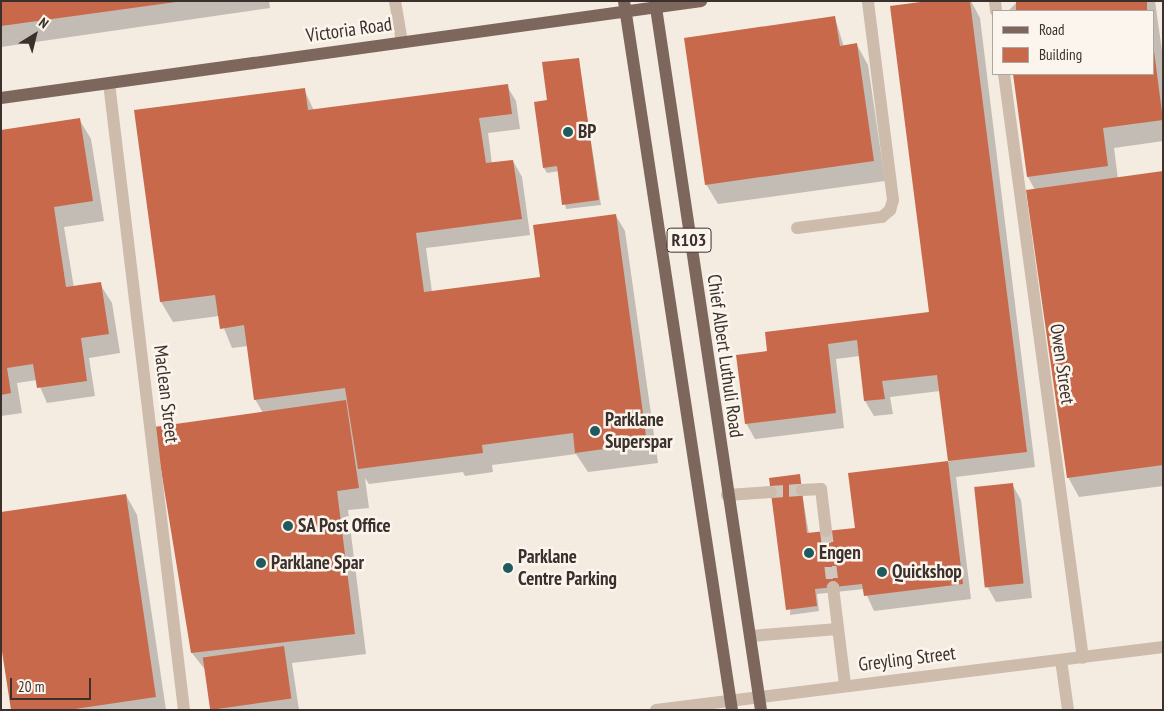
<!DOCTYPE html>
<style>
body{margin:0}
#map{position:relative;width:1164px;height:711px;overflow:hidden;background:#f4ebe1;font-family:"PT Sans Narrow",sans-serif}
div>[style]{position:absolute}
[style*='--x']{left:calc(var(--x)*1px);top:calc(var(--y)*1px);width:calc(var(--w)*1px);rotate:calc(var(--a)*1deg)}
.shadow>*{inset:0;background:#0003}
.building>*{inset:0;background:#c8694b;transform-origin:0 0}
.minor-tunnel>*{height:12px;margin-top:-6px;transform-origin:0;background:repeating-linear-gradient(90deg,#cfc6bd 0 12px,transparent 0 18px)}
.minor>*{height:12px;margin:-6px;padding:0 6px;transform-origin:6px;border-radius:6px;background:#cdbbac}
.major>*{height:12px;margin:-6px;padding:0 6px;transform-origin:6px;border-radius:6px;background:#7d675c}
.dots>*{width:14px;height:14px;translate:-50% -50%;box-sizing:border-box;border:2px solid #fbf5ee;border-radius:50%}
span{translate:-50% -50%;white-space:nowrap;text-align:center;line-height:1.15;-webkit-text-stroke:5px #fbf5ee;paint-order:stroke}
.shield-label span{padding:1px 4px;background:#fbf5ee;border:1px solid;border-radius:4px;-webkit-text-stroke-width:0}
.shield-label{font-size:18px;color:#3b302b;font-weight:700}
.street-label{font-size:19px;color:#3b302b}
.poi-label{font-size:19px;color:#3b302b;font-weight:700}
.left{translate:0 -50%;text-align:left}
.frame{position:absolute;inset:0;border:2px solid #3b302b;pointer-events:none}
.legend{position:absolute;left:992px;top:10px;width:162px;height:65px;box-sizing:border-box;background:#fbf5ee;border:1px solid #aea6a0;margin:0;padding:6px 9px;list-style:none;font-size:15px;color:#3b302b}
.legend li{display:flex;align-items:center;gap:10px;height:25px}
.legend b{width:25px;border:1px solid #aea6a0}
.north{position:absolute;left:10px;top:10px;width:50px;height:50px;-webkit-text-stroke:4px #fbf5ee;paint-order:stroke;rotate:36deg;font-size:14px;font-weight:700;line-height:20px;text-align:center;color:#3b302b}
.north::after{content:'';display:block;margin:auto;width:18px;height:22px;background:#3b302b;clip-path:polygon(50% 0,100% 100%,50% 72%,0 100%)}
.scale{position:absolute;left:10px;top:678px;width:81px;height:22px;box-sizing:border-box;border:2px solid #3b302b;border-top:0;padding-left:6px;font-size:15px;line-height:18px;white-space:nowrap;color:#3b302b;-webkit-text-stroke:4px #fbf5ee;paint-order:stroke}
</style>
<div id="map">
<div class="shadow">
<div style="clip-path:polygon(1px 1px,269px 1px,270px 8px,1px 47px)"></div>
<div style="clip-path:polygon(939px 1px,971px 1px,980px 18px,1035px 467px,956px 477px,971px 599px,874px 611px,864px 589px,817px 594px,819px 611px,790px 615px,799px 476px,809px 534px,857px 534px,849px 474px,949px 462px,940px 391px,890px 397px,893px 414px,874px 416px,865px 401px,860px 356px,836px 359px,844px 428px,755px 439px,746px 423px,769px 352px,931px 317px)"></div>
<div style="clip-path:polygon(1018px 1px,1155px 1px,1163px 58px,1163px 141px,1114px 148px,1118px 179px,1163px 172px,1163px 486px,1079px 497px,1068px 477px,1035px 190px,1028px 177px,1014px 74px,1153px 74px,1153px 11px,1008px 11px)"></div>
<div style="clip-path:polygon(835px 18px,844px 47px,857px 45px,868px 65px,885px 181px,718px 204px,706px 184px)"></div>
<div style="clip-path:polygon(578px 59px,601px 205px,566px 209px,559px 171px,547px 173px,544px 168px,535px 103px,549px 101px)"></div>
<div style="clip-path:polygon(507px 86px,516px 101px,520px 129px,488px 133px,492px 164px,513px 161px,522px 177px,530px 235px,426px 248px,432px 292px,542px 278px,616px 216px,625px 231px,658px 463px,588px 472px,576px 454px,492px 465px,493px 472px,465px 476px,463px 472px,369px 484px,365px 478px,369px 508px,348px 510px,366px 654px,292px 663px,299px 710px,212px 710px,207px 672px,192px 653px,156px 428px,263px 413px,255px 399px,248px 346px,232px 348px,219px 316px,173px 322px,161px 302px,304px 89px,314px 111px)"></div>
<div style="clip-path:polygon(79px 119px,91px 139px,104px 221px,64px 227px,74px 288px,100px 284px,112px 303px,120px 353px,89px 358px,95px 396px,47px 403px,37px 380px,17px 383px,22px 413px,1px 416px,1px 158px)"></div>
<div style="clip-path:polygon(1012px 484px,1021px 500px,1032px 598px,996px 602px,987px 586px)"></div>
<div style="clip-path:polygon(126px 495px,137px 515px,166px 710px,12px 710px)"></div>
</div>
<div class="building">
<div style="clip-path:polygon(1px 1px,176px 1px,176px 2px,1px 26px)"></div>
<div style="clip-path:polygon(928px 1px,970px 1px,1027px 452px,948px 461px,937px 375px,882px 381px,885px 399px,864px 401px,857px 340px,828px 344px,836px 413px,745px 424px,736px 355px,767px 351px,765px 332px,929px 312px,890px 6px)"></div>
<div style="left:1016px;top:1px;width:131px;height:14px"></div>
<div style="clip-path:polygon(835px 16px,840px 46px,857px 43px,874px 161px,705px 185px,684px 38px)"></div>
<div style="clip-path:polygon(1154px 51px,1163px 120px,1103px 128px,1108px 166px,1027px 177px,1013px 74px,1153px 74px)"></div>
<div style="clip-path:polygon(579px 58px,599px 200px,562px 205px,557px 166px,543px 168px,534px 102px,547px 100px,542px 62px)"></div>
<div style="clip-path:polygon(508px 84px,512px 114px,479px 118px,486px 163px,513px 160px,522px 219px,416px 233px,424px 292px,540px 277px,533px 225px,616px 214px,647px 443px,575px 453px,573px 433px,482px 445px,483px 453px,358px 469px,345px 388px,254px 400px,244px 325px,220px 329px,215px 295px,160px 302px,134px 110px,305px 88px,308px 110px)"></div>
<div style="clip-path:polygon(80px 118px,93px 201px,54px 207px,66px 287px,101px 282px,109px 334px,81px 338px,87px 381px,37px 388px,33px 364px,7px 368px,11px 393px,1px 395px,1px 130px)"></div>
<div style="clip-path:polygon(1163px 171px,1163px 465px,1067px 478px,1026px 190px)"></div>
<div style="clip-path:polygon(346px 400px,359px 488px,337px 491px,355px 634px,191px 653px,154px 427px)"></div>
<div style="clip-path:polygon(948px 461px,963px 584px,864px 596px,862px 584px,815px 589px,817px 606px,786px 610px,769px 478px,800px 474px,807px 533px,855px 528px,848px 473px)"></div>
<div style="left:1013px;top:483px;width:101px;height:39px;rotate:84deg"></div>
<div style="clip-path:polygon(126px 494px,156px 697px,68px 710px,11px 710px,1px 645px,1px 512px)"></div>
<div style="left:284px;top:646px;width:53px;height:82px;rotate:82deg"></div>
</div>
<div class="minor-tunnel">
<div style="--x:771;--y:492;--w:31;--a:-4"></div>
<div style="--x:826;--y:531;--w:56;--a:82.9"></div>
</div>
<div class="minor">
<div style="--x:395;--y:1;--w:42;--a:80.3"></div>
<div style="--x:995;--y:1;--w:10;--a:84"></div>
<div style="--x:1004;--y:74;--w:589;--a:82.3"></div>
<div style="--x:109;--y:83;--w:631;--a:83.18"></div>
<div style="--x:797;--y:228;--w:86;--a:-7.4"></div>
<div style="--x:882;--y:217;--w:11;--a:-41"></div>
<div style="--x:890;--y:210;--w:10;--a:-73"></div>
<div style="--x:893;--y:200;--w:201;--a:-97.2"></div>
<div style="--x:802;--y:490;--w:19;--a:-3"></div>
<div style="--x:821;--y:489;--w:42;--a:83.2"></div>
<div style="--x:727;--y:495;--w:44;--a:-3.9"></div>
<div style="--x:833;--y:587;--w:99;--a:83"></div>
<div style="--x:750;--y:636;--w:88;--a:-4.5"></div>
<div style="--x:1061;--y:660;--w:50;--a:82"></div>
<div style="--x:656;--y:710;--w:511;--a:-7.08"></div>
</div>
<div class="major">
<div style="--x:624;--y:1;--w:717;--a:81.34"></div>
<div style="--x:655;--y:1;--w:717;--a:81.5"></div>
<div style="--x:1;--y:98;--w:707;--a:-7.89"></div>
</div>
<div class="dots">
<div style="left:568px;top:132px;background:#1f5a5e"></div>
<div style="left:595px;top:431px;background:#1f5a5e"></div>
<div style="left:288px;top:526px;background:#1f5a5e"></div>
<div style="left:809px;top:553px;background:#1f5a5e"></div>
<div style="left:261px;top:563px;background:#1f5a5e"></div>
<div style="left:508px;top:568px;background:#1f5a5e"></div>
<div style="left:882px;top:572px;background:#1f5a5e"></div>
</div>
<div class="shield-label">
<span style="left:689px;top:240px">R103</span>
</div>
<div class="street-label">
<span style="left:349px;top:30px;rotate:-8deg">Victoria Road</span>
<span style="left:725px;top:356px;rotate:82deg">Chief Albert Luthuli Road</span>
<span style="left:1062px;top:364px;rotate:82deg">Owen Street</span>
<span style="left:166px;top:394px;rotate:83deg">Maclean Street</span>
<span style="left:907px;top:659px;rotate:-7deg">Greyling Street</span>
</div>
<div class="poi-label">
<span class="left" style="left:578px;top:132px">BP</span>
<span class="left" style="left:605px;top:431px">Parklane<br>Superspar</span>
<span class="left" style="left:298px;top:526px">SA Post Office</span>
<span class="left" style="left:819px;top:553px">Engen</span>
<span class="left" style="left:518px;top:568px">Parklane<br>Centre Parking</span>
<span class="left" style="left:271px;top:563px">Parklane Spar</span>
<span class="left" style="left:892px;top:572px">Quickshop</span>
</div>
<div class="frame"></div>
<ul class="legend">
<li><b style="height:6px;background:#7d675c"></b>Road</li>
<li><b style="height:14px;background:#c8694b"></b>Building</li>
</ul>
<div class="north">N</div>
<div class="scale">20 m</div>
</div>
